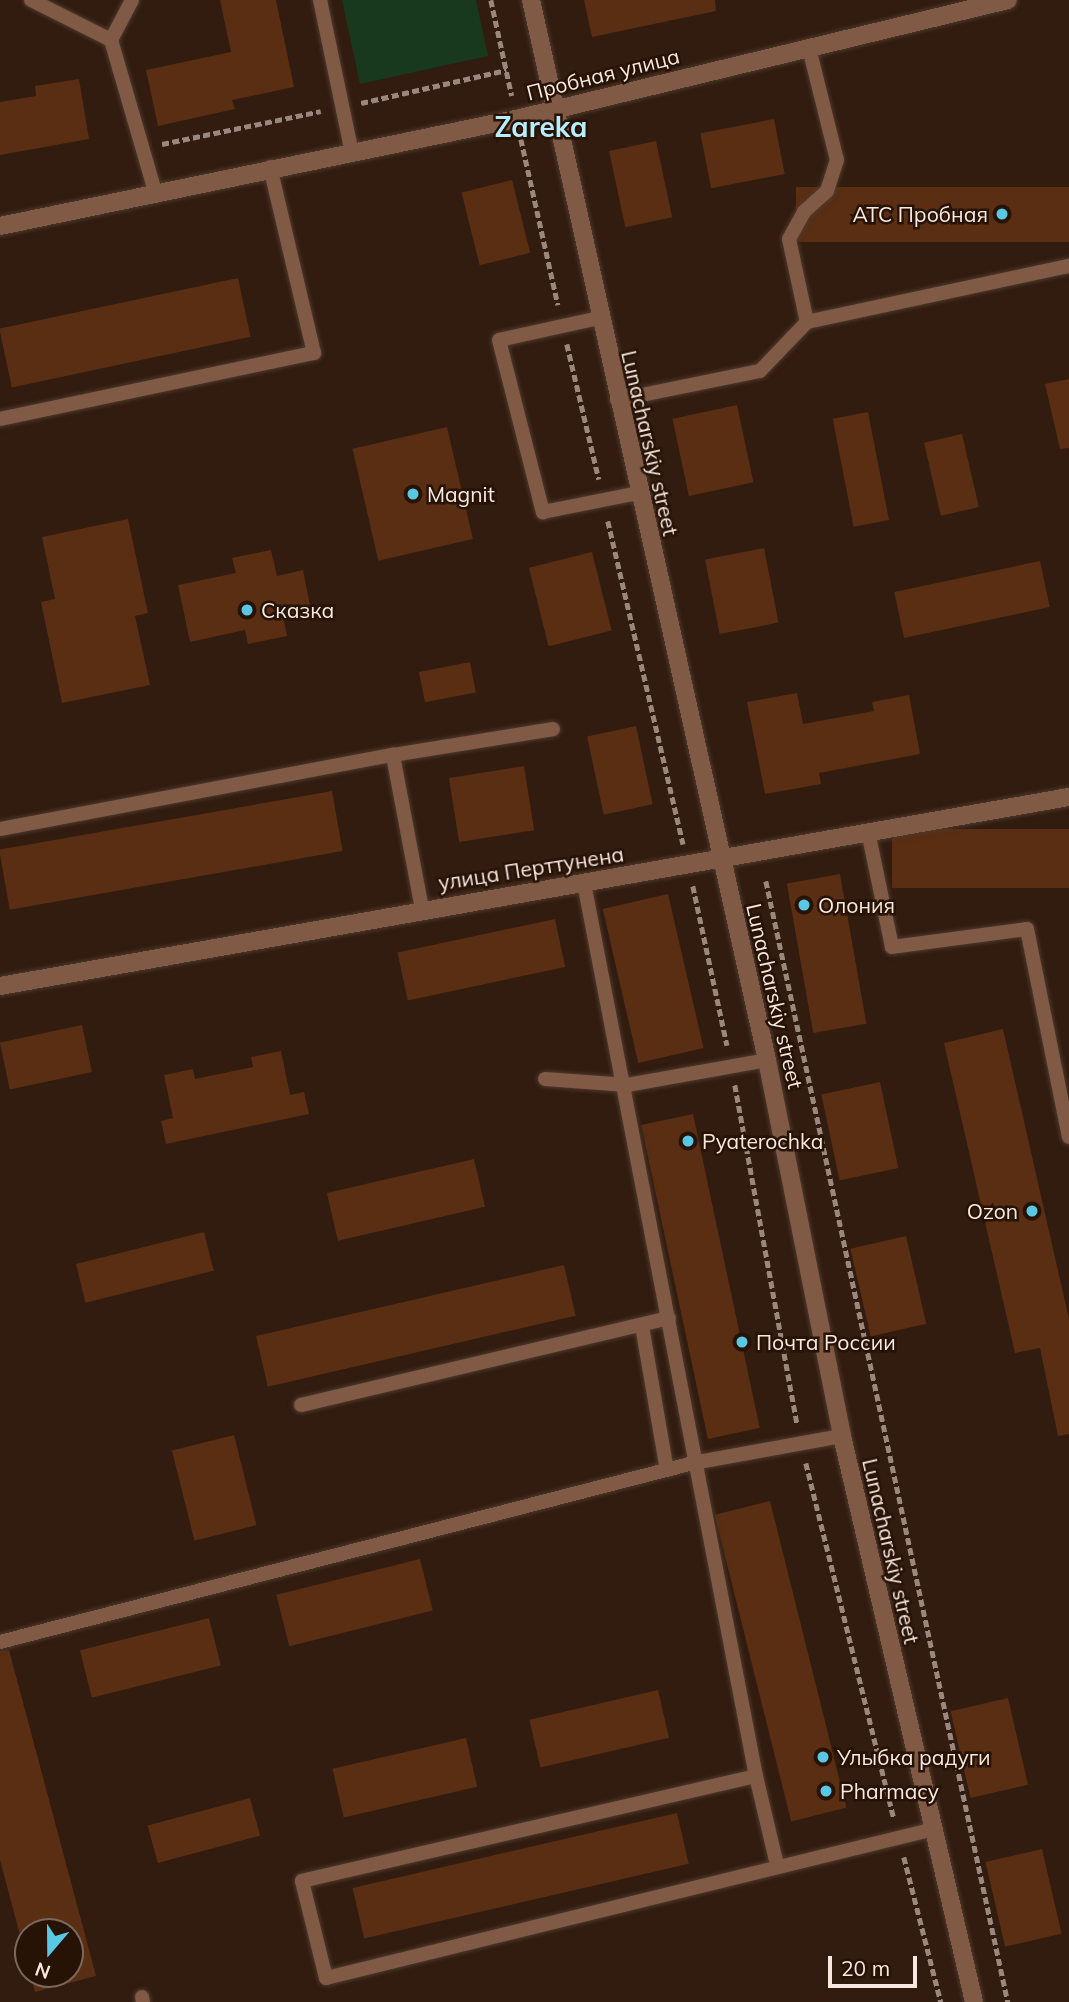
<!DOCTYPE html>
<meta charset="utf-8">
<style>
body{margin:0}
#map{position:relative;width:1069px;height:2002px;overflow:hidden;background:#311c0f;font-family:Mulish,sans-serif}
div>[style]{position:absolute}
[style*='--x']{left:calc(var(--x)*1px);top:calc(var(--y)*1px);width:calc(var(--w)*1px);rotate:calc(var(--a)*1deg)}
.green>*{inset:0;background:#18391e}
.building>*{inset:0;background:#592e13;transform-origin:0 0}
.path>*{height:4.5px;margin-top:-2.25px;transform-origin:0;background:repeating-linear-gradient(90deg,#9a887e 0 7px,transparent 0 10.5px)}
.roads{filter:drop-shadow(0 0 2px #4d392c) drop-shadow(0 0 2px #4d392c)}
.service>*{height:14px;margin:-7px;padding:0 7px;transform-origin:7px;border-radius:7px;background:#815a46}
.minor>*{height:18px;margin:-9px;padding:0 9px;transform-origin:9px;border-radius:9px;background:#815a46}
.tertiary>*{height:18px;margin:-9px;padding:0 9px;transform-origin:9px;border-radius:9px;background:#815a46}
.dots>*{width:19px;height:19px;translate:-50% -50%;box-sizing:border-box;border:4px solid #271206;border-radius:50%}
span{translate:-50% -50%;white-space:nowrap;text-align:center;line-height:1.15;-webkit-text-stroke:5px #271206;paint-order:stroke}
.street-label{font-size:21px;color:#f7e8e0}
.poi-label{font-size:21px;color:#f7e8e0}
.right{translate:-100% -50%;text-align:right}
.left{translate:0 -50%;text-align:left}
.district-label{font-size:28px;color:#b6eefd;font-weight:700}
.north{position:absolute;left:14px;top:1918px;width:70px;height:70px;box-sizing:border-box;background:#271206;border:2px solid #7a685d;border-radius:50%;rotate:200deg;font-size:19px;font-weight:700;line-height:28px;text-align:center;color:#f7e8e0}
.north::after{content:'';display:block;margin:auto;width:24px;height:32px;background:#59c8e4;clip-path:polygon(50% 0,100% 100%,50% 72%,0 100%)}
.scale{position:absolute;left:828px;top:1956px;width:89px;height:32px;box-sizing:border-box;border:4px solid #f7e8e0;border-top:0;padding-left:9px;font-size:21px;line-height:24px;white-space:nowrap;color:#f7e8e0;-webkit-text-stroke:5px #271206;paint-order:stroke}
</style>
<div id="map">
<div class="green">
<div style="clip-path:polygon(342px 0,476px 0,488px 56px,360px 84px)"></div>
</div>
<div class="building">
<div style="clip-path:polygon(220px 0,276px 0,294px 87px,232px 100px,235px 109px,158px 126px,146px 70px,231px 52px)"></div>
<div style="clip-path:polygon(584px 0,715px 0,716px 11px,592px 37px)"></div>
<div style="clip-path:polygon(79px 79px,89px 139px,0 155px,0 102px,36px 96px,35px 86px)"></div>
<div style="left:774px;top:119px;width:56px;height:75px;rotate:79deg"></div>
<div style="left:656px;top:141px;width:78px;height:48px;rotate:78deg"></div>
<div style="left:512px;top:180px;width:75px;height:52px;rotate:76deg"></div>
<div style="left:1069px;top:187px;width:55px;height:273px;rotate:90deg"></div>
<div style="left:238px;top:278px;width:60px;height:244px;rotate:78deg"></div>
<div style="clip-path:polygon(1069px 379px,1069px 448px,1060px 449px,1045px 384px)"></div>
<div style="left:737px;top:405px;width:79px;height:66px;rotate:78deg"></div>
<div style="left:868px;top:412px;width:110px;height:36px;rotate:79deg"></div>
<div style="left:447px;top:427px;width:115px;height:97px;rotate:77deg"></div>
<div style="left:962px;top:434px;width:75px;height:39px;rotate:77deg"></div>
<div style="clip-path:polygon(128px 519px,148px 613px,135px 616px,150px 685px,62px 703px,41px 602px,55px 599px,42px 537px)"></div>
<div style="left:764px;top:548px;width:76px;height:60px;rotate:79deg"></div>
<div style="clip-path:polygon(271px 550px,277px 576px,303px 570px,312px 615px,284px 621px,287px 636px,248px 644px,245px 630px,190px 642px,178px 585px,236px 573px,232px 558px)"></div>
<div style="left:592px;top:552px;width:81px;height:65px;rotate:76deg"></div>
<div style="left:1040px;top:561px;width:47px;height:149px;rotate:78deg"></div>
<div style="left:470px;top:662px;width:31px;height:52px;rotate:79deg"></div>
<div style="clip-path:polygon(797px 693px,803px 724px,874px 711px,872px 702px,909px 695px,920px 754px,819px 773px,821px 784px,765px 794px,747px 702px)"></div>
<div style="left:636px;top:726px;width:80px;height:50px;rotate:78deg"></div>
<div style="left:524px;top:766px;width:65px;height:76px;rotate:81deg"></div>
<div style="left:332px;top:791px;width:61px;height:338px;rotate:80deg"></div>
<div style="left:1069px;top:829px;width:59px;height:177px;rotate:90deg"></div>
<div style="left:840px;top:874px;width:152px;height:54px;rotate:80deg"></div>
<div style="left:668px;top:894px;width:158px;height:67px;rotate:77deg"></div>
<div style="left:555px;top:919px;width:49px;height:161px;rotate:78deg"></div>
<div style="left:82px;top:1025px;width:48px;height:84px;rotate:78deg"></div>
<div style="clip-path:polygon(1003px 1029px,1069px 1319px,1069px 1434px,1058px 1436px,1040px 1348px,1015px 1353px,944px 1043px)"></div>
<div style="clip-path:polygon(281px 1051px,290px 1095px,304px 1092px,309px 1114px,166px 1144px,161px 1121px,173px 1118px,164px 1075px,193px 1069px,195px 1079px,253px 1067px,251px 1057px)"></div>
<div style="left:880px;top:1082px;width:88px;height:60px;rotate:78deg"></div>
<div style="left:693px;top:1114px;width:321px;height:53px;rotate:78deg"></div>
<div style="left:474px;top:1159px;width:49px;height:151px;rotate:77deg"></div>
<div style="left:204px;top:1232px;width:40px;height:132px;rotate:76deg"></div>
<div style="left:906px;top:1236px;width:90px;height:57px;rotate:77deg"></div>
<div style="left:564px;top:1265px;width:52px;height:316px;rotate:77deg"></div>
<div style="left:234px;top:1435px;width:93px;height:64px;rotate:76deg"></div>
<div style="left:770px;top:1501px;width:316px;height:57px;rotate:76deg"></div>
<div style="left:420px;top:1559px;width:53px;height:148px;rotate:76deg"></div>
<div style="left:209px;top:1618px;width:49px;height:133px;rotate:76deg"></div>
<div style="clip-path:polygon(9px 1650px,96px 1976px,35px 1992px,30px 1974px,70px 1974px,70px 1932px,28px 1932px,28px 1965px,0 1860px,0 1651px)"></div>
<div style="left:658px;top:1690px;width:49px;height:132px;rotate:77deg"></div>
<div style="left:1008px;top:1698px;width:89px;height:59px;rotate:77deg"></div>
<div style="left:466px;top:1738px;width:50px;height:137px;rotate:77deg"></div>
<div style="left:250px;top:1798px;width:39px;height:106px;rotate:75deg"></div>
<div style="left:677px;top:1813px;width:52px;height:333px;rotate:77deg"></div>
<div style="left:1042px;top:1849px;width:87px;height:58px;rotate:77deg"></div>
</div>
<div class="path">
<div style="--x:491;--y:0;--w:98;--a:77.7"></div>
<div style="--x:361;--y:103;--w:149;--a:-12.8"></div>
<div style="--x:521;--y:139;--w:170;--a:77.4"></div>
<div style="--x:162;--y:144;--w:162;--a:-11.7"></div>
<div style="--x:567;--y:344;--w:139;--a:76.7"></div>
<div style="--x:608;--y:521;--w:332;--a:76.9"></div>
<div style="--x:766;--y:881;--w:1147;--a:77.82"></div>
<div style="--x:693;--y:886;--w:163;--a:77.9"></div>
<div style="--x:735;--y:1085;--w:345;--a:79.6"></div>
<div style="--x:806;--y:1463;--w:366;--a:76.1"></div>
<div style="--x:904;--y:1857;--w:150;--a:75.7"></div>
</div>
<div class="roads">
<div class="service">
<div style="--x:31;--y:0;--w:89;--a:26.6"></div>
<div style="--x:111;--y:40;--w:157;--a:73.8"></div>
<div style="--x:320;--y:0;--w:152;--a:78.2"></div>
<div style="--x:111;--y:40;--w:45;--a:-62.3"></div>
<div style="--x:809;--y:48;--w:115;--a:76"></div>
<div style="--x:837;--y:160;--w:33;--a:108"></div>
<div style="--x:827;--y:191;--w:31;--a:138"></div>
<div style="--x:804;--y:212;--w:31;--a:119"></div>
<div style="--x:789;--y:239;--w:85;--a:77.8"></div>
<div style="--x:807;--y:322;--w:268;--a:-12.1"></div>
<div style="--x:599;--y:318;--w:102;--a:167.6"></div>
<div style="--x:499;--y:340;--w:178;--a:75.7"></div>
<div style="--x:543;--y:512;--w:97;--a:-11.3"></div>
<div style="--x:617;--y:400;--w:146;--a:-11.5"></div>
<div style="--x:760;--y:371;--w:68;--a:-46.2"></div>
<div style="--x:0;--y:419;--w:321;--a:-11.9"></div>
<div style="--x:314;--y:353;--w:191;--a:-103.3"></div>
<div style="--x:0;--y:829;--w:400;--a:-10.7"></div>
<div style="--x:869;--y:836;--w:113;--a:78.3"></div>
<div style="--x:892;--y:947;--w:136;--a:-7.6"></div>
<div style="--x:1027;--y:929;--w:212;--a:78.6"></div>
<div style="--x:584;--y:883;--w:909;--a:79.1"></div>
<div style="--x:422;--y:909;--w:157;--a:-100.7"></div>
<div style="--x:393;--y:755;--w:162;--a:-9.2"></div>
<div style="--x:545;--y:1079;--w:82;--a:4.2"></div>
<div style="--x:627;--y:1085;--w:142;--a:-10.1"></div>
<div style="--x:642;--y:1326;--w:146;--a:80.2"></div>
<div style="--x:301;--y:1405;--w:378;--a:-13.3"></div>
<div style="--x:0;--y:1642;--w:716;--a:-14.48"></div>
<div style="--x:693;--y:1463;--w:151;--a:-10.3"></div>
<div style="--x:777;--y:1865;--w:91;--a:-103.3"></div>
<div style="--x:756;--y:1776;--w:466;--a:167"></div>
<div style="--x:302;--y:1881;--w:100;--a:76.1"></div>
<div style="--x:326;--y:1978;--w:622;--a:-13.77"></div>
<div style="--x:142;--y:1997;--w:5;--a:79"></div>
</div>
<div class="minor">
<div style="--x:0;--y:226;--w:527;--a:-11.72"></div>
<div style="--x:516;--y:119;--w:506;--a:-13.6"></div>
<div style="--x:0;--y:986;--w:1086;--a:-10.03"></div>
</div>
<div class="tertiary">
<div style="--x:531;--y:0;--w:1086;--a:77.45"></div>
<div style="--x:767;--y:1060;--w:383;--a:78.7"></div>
<div style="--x:842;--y:1436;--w:581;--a:76.87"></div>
</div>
</div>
<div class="dots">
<div style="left:1002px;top:214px;background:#59c8e4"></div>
<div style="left:413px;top:494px;background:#59c8e4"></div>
<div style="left:247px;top:610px;background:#59c8e4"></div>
<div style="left:804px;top:905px;background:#59c8e4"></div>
<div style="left:688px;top:1141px;background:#59c8e4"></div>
<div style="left:1032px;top:1211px;background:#59c8e4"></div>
<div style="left:742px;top:1342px;background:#59c8e4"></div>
<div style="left:823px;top:1757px;background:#59c8e4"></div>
<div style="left:826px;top:1791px;background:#59c8e4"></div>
</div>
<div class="street-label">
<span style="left:603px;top:74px;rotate:-14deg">Пробная улица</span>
<span style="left:650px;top:443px;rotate:77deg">Lunacharskiy street</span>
<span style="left:531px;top:868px;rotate:-9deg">улица Перттунена</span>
<span style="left:775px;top:996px;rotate:77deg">Lunacharskiy street</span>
<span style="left:891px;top:1551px;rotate:77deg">Lunacharskiy street</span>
</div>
<div class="poi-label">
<span class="right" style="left:988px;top:214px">АТС Пробная</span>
<span class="left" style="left:427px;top:494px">Magnit</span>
<span class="left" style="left:261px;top:610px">Сказка</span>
<span class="left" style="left:818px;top:905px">Олония</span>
<span class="left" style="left:702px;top:1141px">Pyaterochka</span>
<span class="right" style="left:1018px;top:1211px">Ozon</span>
<span class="left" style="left:756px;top:1342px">Почта России</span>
<span class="left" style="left:837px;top:1757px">Улыбка радуги</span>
<span class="left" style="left:840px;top:1791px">Pharmacy</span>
</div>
<div class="district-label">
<span style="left:541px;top:127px">Zareka</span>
</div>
<div class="north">N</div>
<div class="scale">20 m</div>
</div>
